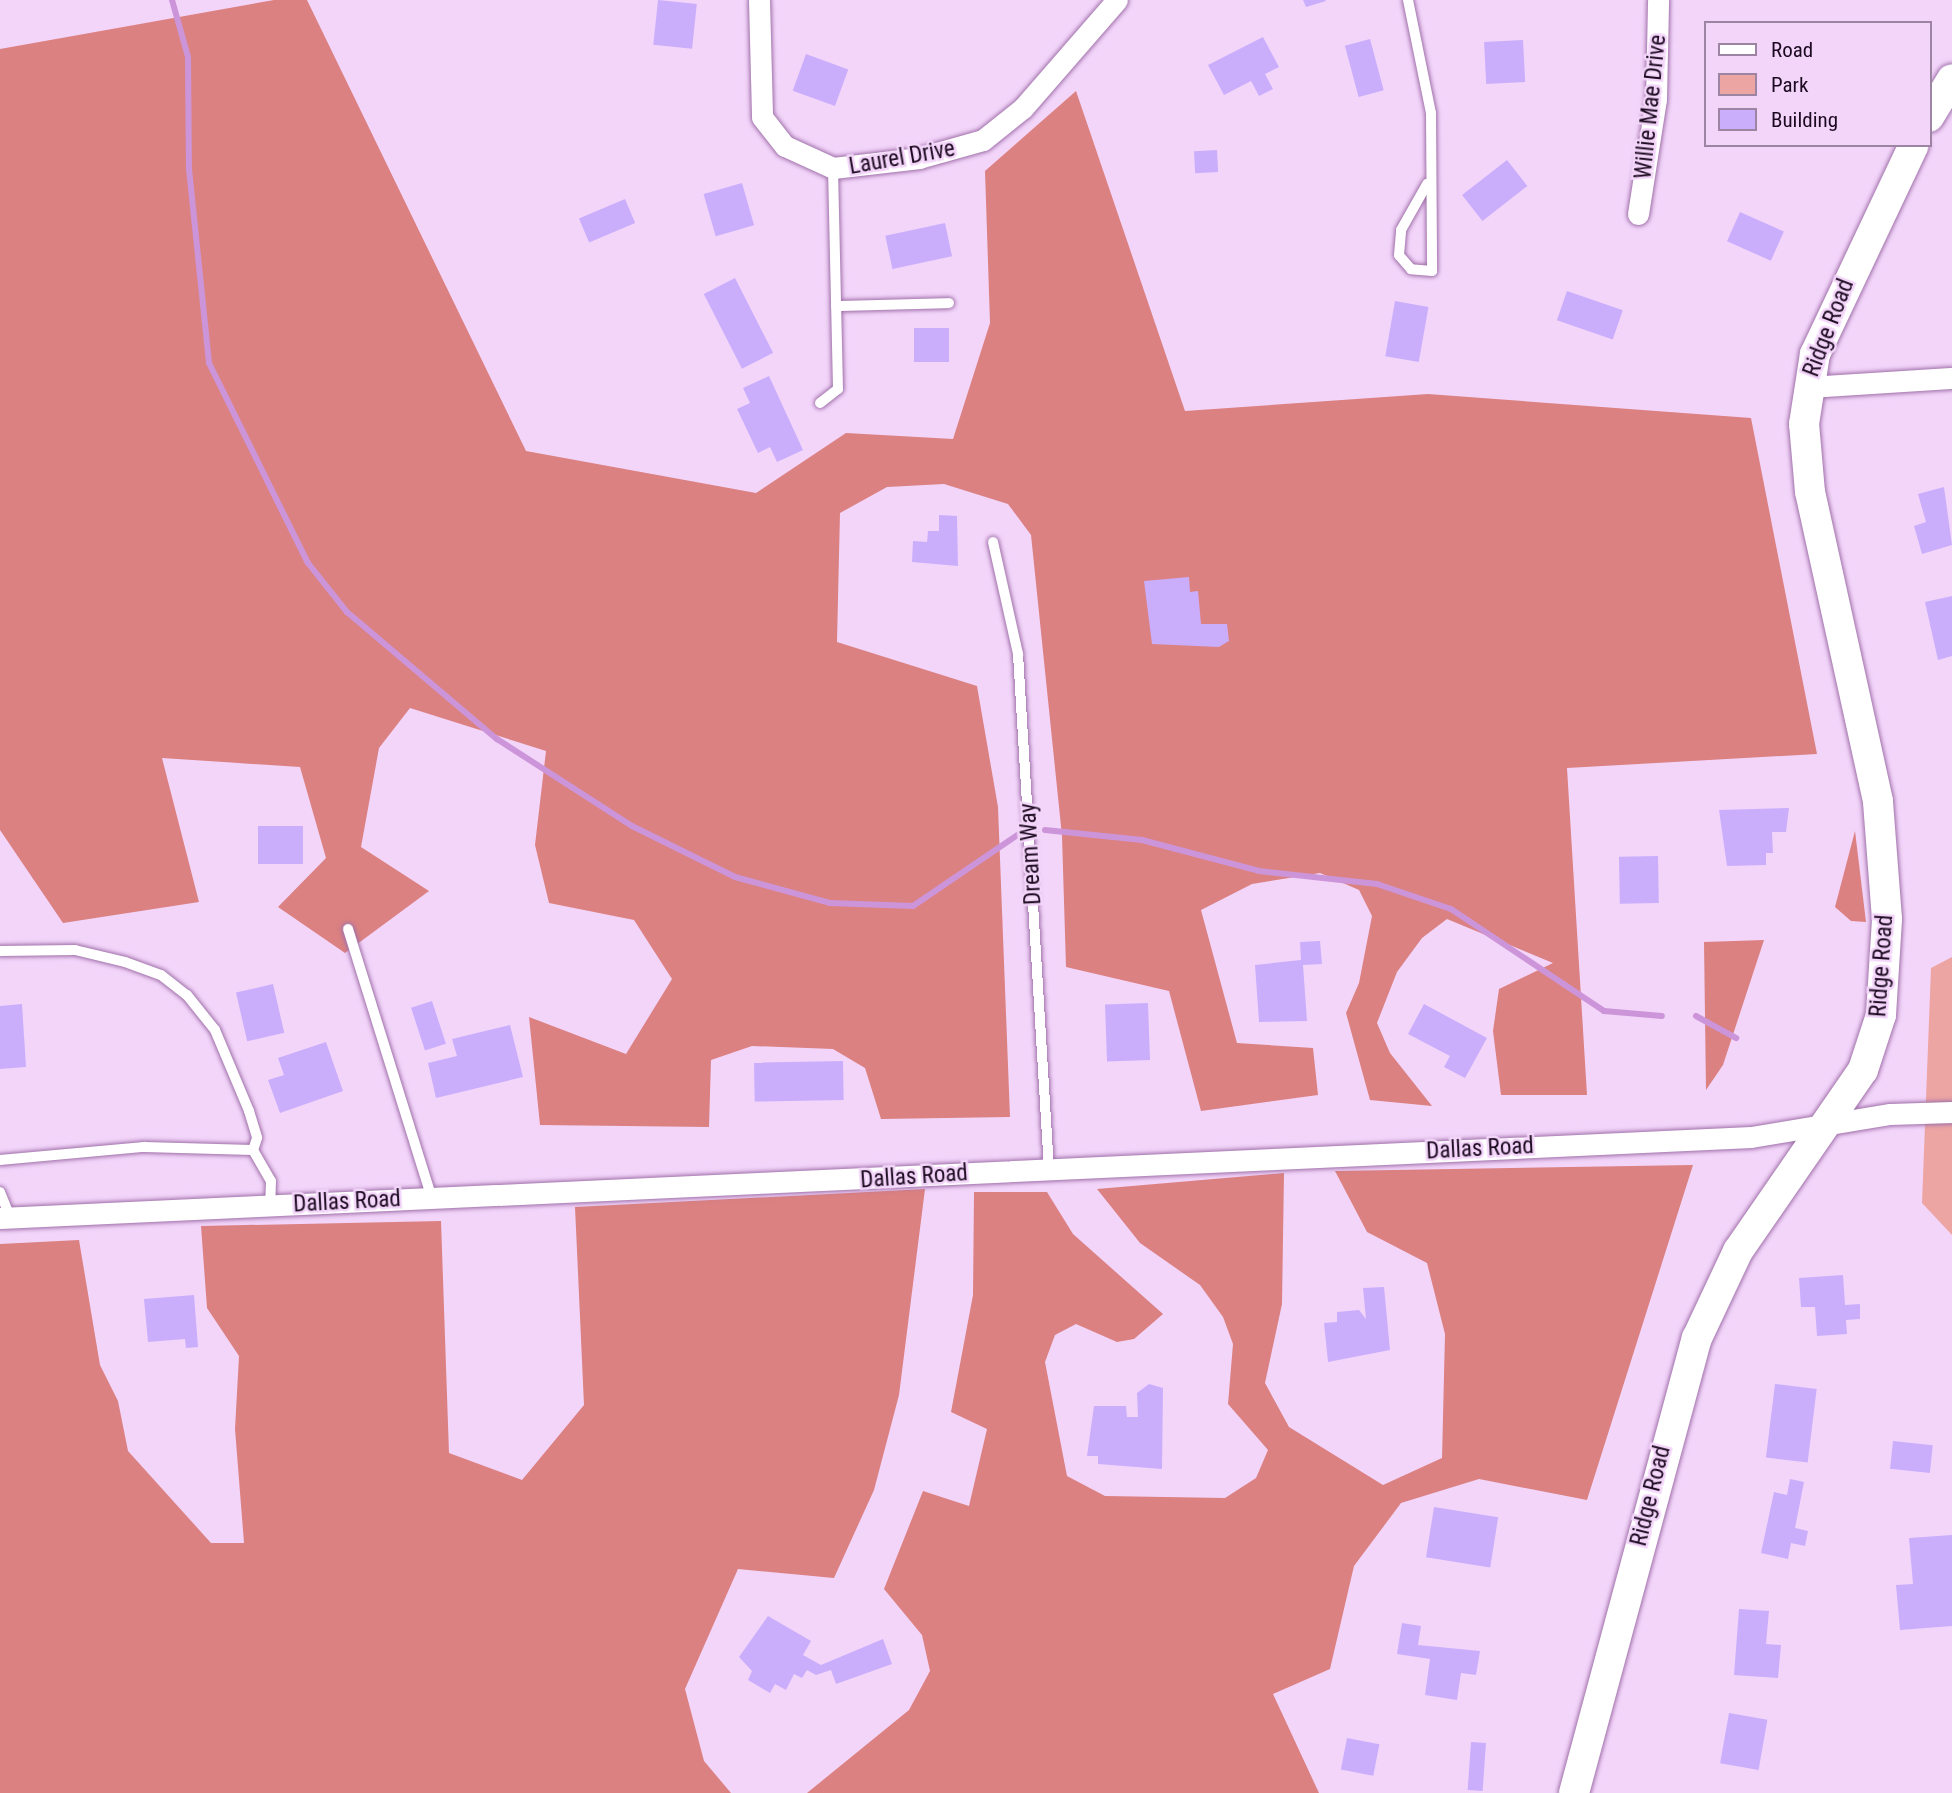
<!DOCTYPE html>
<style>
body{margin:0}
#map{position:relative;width:1952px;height:1793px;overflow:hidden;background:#f3d5fa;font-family:"Roboto Condensed",sans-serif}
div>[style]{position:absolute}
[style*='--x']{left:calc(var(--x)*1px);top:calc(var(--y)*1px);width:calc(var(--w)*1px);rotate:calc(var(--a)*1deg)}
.green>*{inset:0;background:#eda5a3}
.forest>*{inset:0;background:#db8181}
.stream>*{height:6px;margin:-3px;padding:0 3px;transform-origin:3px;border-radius:3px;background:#cd95d9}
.building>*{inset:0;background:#caaefc;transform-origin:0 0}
.roads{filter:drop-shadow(0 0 2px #a071aa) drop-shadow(0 0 2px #a071aa)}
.lane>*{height:10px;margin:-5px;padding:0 5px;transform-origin:5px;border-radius:5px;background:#fff}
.street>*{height:21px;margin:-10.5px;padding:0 10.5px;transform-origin:10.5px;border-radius:10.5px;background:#fff}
.secondary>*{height:30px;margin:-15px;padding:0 15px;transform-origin:15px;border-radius:15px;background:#fff}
span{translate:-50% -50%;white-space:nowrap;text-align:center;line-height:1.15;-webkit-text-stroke:5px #f3d5fa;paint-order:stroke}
.street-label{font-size:23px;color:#1c0a20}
.legend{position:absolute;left:1704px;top:21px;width:228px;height:126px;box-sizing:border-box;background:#f3d5fa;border:2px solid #9d84a3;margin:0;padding:9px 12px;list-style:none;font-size:21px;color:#1c0a20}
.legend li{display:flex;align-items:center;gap:14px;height:35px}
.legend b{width:35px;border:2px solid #9d84a3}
</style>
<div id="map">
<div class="green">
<div style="clip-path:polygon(1952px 957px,1952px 1235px,1922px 1203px,1931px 968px)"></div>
</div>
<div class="forest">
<div style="clip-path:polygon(274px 0,307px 0,526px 451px,756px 493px,846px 433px,953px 439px,990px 323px,985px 171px,1076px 91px,1185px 411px,1428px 394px,1751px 418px,1817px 754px,1567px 768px,1587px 1095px,1501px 1095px,1493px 1031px,1499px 989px,1553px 963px,1447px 919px,1422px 938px,1397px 972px,1377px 1023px,1390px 1053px,1432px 1106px,1370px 1100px,1346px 1013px,1359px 983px,1372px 916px,1359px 890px,1320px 873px,1252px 884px,1201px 910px,1237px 1043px,1313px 1048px,1318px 1095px,1201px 1111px,1169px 991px,1066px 967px,1062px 836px,1031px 535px,1008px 504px,944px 484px,887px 487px,840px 513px,837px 642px,977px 686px,998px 807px,1010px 1117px,881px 1119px,865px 1068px,833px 1049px,752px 1046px,711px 1060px,709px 1127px,540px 1125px,529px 1017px,626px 1054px,672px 979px,634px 920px,549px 903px,535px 845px,546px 751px,410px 708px,379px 748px,361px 847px,429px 891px,345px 953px,278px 907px,326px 858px,300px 767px,162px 758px,199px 902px,63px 923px,0 830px,0 49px)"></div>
<div style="clip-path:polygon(1855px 831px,1866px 922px,1851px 921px,1835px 907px)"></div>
<div style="clip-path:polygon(1764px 940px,1723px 1065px,1706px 1090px,1704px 942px)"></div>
<div style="clip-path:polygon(1693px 1165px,1587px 1500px,1479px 1479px,1401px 1503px,1354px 1566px,1330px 1669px,1273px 1694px,1319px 1793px,807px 1793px,909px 1710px,930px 1671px,922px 1635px,884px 1589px,923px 1491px,969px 1506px,987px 1429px,951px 1412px,973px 1295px,974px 1192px,1047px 1192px,1073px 1234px,1163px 1314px,1134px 1339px,1117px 1342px,1076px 1324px,1055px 1335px,1045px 1362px,1067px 1476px,1105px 1496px,1225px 1498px,1256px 1478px,1268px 1450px,1228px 1404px,1233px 1344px,1223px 1317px,1200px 1285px,1140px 1243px,1097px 1189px,1284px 1173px,1282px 1304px,1265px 1383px,1289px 1427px,1383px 1485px,1442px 1458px,1445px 1334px,1427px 1263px,1367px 1232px,1335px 1171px)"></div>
<div style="clip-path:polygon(925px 1189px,899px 1395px,874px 1490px,834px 1578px,738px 1569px,685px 1689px,704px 1761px,731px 1793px,0 1793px,0 1244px,79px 1240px,100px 1365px,118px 1401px,128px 1451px,211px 1543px,244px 1543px,235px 1429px,239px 1356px,207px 1308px,201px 1226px,441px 1221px,449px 1453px,522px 1480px,584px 1405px,575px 1207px)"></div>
</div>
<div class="stream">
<div style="--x:172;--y:0;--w:59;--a:74.3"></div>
<div style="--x:188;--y:57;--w:112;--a:89.5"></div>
<div style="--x:189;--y:169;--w:195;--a:84.1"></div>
<div style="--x:209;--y:363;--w:223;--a:63.7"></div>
<div style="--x:308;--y:563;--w:63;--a:51.5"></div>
<div style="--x:347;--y:612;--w:197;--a:40.3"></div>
<div style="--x:497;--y:739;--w:161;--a:32.8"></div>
<div style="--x:632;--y:826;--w:115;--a:26.3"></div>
<div style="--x:735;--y:877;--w:98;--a:15.3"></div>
<div style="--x:830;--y:903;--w:83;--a:2.1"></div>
<div style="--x:913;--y:906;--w:132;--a:-34.2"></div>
<div style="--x:1045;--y:830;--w:98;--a:5.9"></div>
<div style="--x:1142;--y:840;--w:121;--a:14.8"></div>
<div style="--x:1259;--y:871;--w:119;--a:6.3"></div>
<div style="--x:1377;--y:884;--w:78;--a:18.7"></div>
<div style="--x:1451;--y:909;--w:184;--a:33.7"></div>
<div style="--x:1604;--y:1011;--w:58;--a:4.9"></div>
<div style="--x:1696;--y:1016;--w:46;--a:28.8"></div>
</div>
<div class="building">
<div style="left:658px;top:0;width:39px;height:45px;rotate:6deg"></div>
<div style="clip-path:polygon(1303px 0,1325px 0,1326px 1px,1306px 7px)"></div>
<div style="clip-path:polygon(1263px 37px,1279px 67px,1265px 74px,1273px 89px,1259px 96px,1251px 81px,1224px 95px,1208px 65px)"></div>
<div style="left:1370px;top:39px;width:53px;height:26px;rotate:75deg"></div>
<div style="left:1523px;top:40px;width:42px;height:39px;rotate:87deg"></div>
<div style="left:806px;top:54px;width:45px;height:39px;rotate:20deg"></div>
<div style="left:1217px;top:150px;width:22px;height:23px;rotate:87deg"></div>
<div style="left:1507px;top:160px;width:33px;height:57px;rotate:52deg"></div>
<div style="left:742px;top:183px;width:44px;height:40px;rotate:74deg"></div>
<div style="left:625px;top:199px;width:26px;height:50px;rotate:67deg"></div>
<div style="left:1740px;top:212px;width:48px;height:32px;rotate:24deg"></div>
<div style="left:945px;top:223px;width:34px;height:61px;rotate:78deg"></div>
<div style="left:735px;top:278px;width:84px;height:35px;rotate:63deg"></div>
<div style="left:1567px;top:291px;width:59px;height:31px;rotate:19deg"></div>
<div style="left:1395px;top:301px;width:34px;height:56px;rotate:10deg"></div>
<div style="left:914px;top:328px;width:35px;height:34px"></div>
<div style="clip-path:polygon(769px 376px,803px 450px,777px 462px,770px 447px,758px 453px,737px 409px,750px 403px,743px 388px)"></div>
<div style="clip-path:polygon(1944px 487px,1952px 545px,1922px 554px,1914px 526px,1926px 522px,1918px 494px)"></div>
<div style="clip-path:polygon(939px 515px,957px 516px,958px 566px,912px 562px,913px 541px,927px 542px,928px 531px,939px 531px)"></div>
<div style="clip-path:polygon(1189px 577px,1190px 592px,1198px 591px,1201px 624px,1227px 624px,1229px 641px,1219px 647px,1152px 644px,1144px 581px)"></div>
<div style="clip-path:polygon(1952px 596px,1952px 656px,1938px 660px,1925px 602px)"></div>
<div style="clip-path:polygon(1789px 808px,1786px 832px,1772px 832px,1773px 853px,1766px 853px,1766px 865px,1727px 866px,1719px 810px)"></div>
<div style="left:258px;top:826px;width:45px;height:38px"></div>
<div style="left:1658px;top:856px;width:47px;height:39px;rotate:89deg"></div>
<div style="clip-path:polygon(1320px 941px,1322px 964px,1303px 965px,1307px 1021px,1259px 1022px,1255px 965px,1301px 960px,1300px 942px)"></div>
<div style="left:273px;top:984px;width:50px;height:38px;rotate:77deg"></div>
<div style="left:432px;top:1001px;width:45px;height:22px;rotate:72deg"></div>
<div style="left:1148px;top:1003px;width:57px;height:43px;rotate:88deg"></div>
<div style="clip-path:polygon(22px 1004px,26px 1067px,0 1069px,0 1006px)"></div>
<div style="clip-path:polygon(1424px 1004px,1487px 1038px,1465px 1078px,1444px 1067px,1450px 1056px,1408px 1034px)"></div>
<div style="clip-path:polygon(510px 1025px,523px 1077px,436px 1098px,428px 1063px,457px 1056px,452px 1039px)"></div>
<div style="clip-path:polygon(326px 1042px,343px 1091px,280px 1113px,268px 1080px,284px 1075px,278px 1058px)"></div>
<div style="left:843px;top:1061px;width:39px;height:89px;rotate:89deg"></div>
<div style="clip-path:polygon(1843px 1275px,1845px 1305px,1860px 1304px,1860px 1319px,1846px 1320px,1847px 1334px,1817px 1336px,1815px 1307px,1801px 1307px,1799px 1278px)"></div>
<div style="clip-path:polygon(1384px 1287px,1390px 1350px,1328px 1362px,1324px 1323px,1337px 1322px,1337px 1312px,1359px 1310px,1366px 1319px,1363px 1288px)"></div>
<div style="clip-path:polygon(194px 1295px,198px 1347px,186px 1348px,185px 1339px,148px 1342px,144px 1299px)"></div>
<div style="clip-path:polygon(1149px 1384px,1163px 1388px,1162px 1469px,1098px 1464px,1098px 1456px,1087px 1456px,1094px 1406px,1126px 1406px,1127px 1417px,1138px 1417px,1137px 1393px)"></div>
<div style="left:1775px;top:1384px;width:42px;height:74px;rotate:7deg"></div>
<div style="left:1893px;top:1441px;width:40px;height:28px;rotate:6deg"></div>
<div style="clip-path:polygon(1790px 1479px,1804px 1482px,1795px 1528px,1808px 1531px,1805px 1546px,1791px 1543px,1788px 1559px,1761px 1553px,1774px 1492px,1787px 1495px)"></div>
<div style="left:1434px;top:1507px;width:65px;height:51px;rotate:9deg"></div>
<div style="clip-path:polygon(1952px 1535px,1952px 1626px,1900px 1630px,1896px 1585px,1913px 1584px,1909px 1538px)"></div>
<div style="clip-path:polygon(1739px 1609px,1769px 1611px,1766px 1644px,1781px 1645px,1778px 1678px,1734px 1675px)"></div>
<div style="clip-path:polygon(768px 1616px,811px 1641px,803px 1655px,821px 1665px,883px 1639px,892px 1664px,836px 1684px,831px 1670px,816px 1675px,807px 1670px,802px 1678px,794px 1674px,786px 1690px,775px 1684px,770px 1693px,748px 1680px,752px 1671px,739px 1657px)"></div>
<div style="clip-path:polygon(1402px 1623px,1421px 1626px,1418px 1645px,1480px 1651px,1476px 1675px,1461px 1673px,1457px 1700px,1425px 1695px,1430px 1659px,1397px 1654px)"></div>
<div style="left:1729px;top:1713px;width:39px;height:51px;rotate:10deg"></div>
<div style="left:1347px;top:1738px;width:33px;height:32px;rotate:11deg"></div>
<div style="left:1471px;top:1742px;width:15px;height:48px;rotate:4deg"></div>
</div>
<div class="roads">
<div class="lane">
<div style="--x:1408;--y:0;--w:115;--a:78.5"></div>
<div style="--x:1431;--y:113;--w:158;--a:89.6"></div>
<div style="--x:1432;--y:271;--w:21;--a:-175"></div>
<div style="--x:1411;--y:269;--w:18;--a:-131"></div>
<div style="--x:1399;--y:255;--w:25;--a:-85"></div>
<div style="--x:1401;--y:230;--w:53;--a:-60.5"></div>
<div style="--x:836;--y:306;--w:113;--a:-1.5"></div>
<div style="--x:820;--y:403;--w:23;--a:-38"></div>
<div style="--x:838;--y:389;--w:221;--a:-91.3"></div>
<div style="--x:993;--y:542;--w:115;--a:77.4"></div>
<div style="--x:1018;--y:654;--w:517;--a:86.56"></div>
<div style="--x:348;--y:929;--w:282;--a:72.7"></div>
<div style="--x:0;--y:951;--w:75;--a:-0.8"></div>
<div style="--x:75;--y:950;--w:51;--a:13.5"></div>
<div style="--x:125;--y:962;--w:38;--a:20"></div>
<div style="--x:161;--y:975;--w:33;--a:38"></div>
<div style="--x:187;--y:995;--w:45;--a:51.3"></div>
<div style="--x:215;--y:1030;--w:88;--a:67.2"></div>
<div style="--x:249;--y:1111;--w:28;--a:73"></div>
<div style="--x:257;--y:1138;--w:13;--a:108"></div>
<div style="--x:0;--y:1160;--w:145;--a:-5.2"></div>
<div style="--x:144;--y:1147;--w:109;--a:1.6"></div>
<div style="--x:253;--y:1150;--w:36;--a:60"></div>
<div style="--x:271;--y:1181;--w:25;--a:92"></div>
<div style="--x:0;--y:1192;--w:27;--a:68"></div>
</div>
<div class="street">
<div style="--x:759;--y:0;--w:117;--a:88.5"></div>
<div style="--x:762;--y:117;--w:37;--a:52"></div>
<div style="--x:785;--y:146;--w:53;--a:24.6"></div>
<div style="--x:833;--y:168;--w:87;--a:-6.6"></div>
<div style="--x:919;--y:158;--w:66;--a:-15.7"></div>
<div style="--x:983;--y:140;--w:51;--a:-38.7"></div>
<div style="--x:1023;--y:108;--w:143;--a:-49"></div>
<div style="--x:1638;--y:214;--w:116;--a:-81.1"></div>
<div style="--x:1656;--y:99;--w:99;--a:-88.8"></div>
<div style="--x:1807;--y:387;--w:145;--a:-3.6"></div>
<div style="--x:0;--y:1218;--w:1753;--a:-2.65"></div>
<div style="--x:1751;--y:1137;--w:141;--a:-9.4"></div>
<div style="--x:1890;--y:1114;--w:62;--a:-1.8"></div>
</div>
<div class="secondary">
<div style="--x:1929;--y:117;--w:44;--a:-58.8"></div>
<div style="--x:1574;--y:1793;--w:471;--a:-74.9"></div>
<div style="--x:1697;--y:1338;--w:96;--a:-64.8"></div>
<div style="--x:1738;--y:1251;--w:220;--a:-55.4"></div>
<div style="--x:1863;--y:1070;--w:58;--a:-71.9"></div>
<div style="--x:1881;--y:1015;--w:96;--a:-86.4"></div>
<div style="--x:1887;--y:919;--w:118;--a:-94.4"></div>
<div style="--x:1878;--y:801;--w:316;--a:-102.4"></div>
<div style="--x:1810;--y:492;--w:68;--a:-95"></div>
<div style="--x:1804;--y:424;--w:71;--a:-81.1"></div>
<div style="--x:1815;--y:354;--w:231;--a:-64.7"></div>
</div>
</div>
<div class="street-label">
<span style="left:1651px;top:107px;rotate:-84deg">Willie Mae Drive</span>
<span style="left:902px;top:158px;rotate:-10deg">Laurel Drive</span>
<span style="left:1829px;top:328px;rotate:-69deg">Ridge Road</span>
<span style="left:1031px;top:854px;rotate:-93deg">Dream Way</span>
<span style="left:1882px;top:966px;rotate:-86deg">Ridge Road</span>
<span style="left:1480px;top:1149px;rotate:-3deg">Dallas Road</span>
<span style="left:914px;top:1177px;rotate:-4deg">Dallas Road</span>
<span style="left:347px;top:1202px;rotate:-3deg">Dallas Road</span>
<span style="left:1651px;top:1496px;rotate:-76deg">Ridge Road</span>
</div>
<ul class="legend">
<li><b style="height:9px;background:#fff"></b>Road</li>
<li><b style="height:19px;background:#eda5a3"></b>Park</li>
<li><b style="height:19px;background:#caaefc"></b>Building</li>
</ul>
</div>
